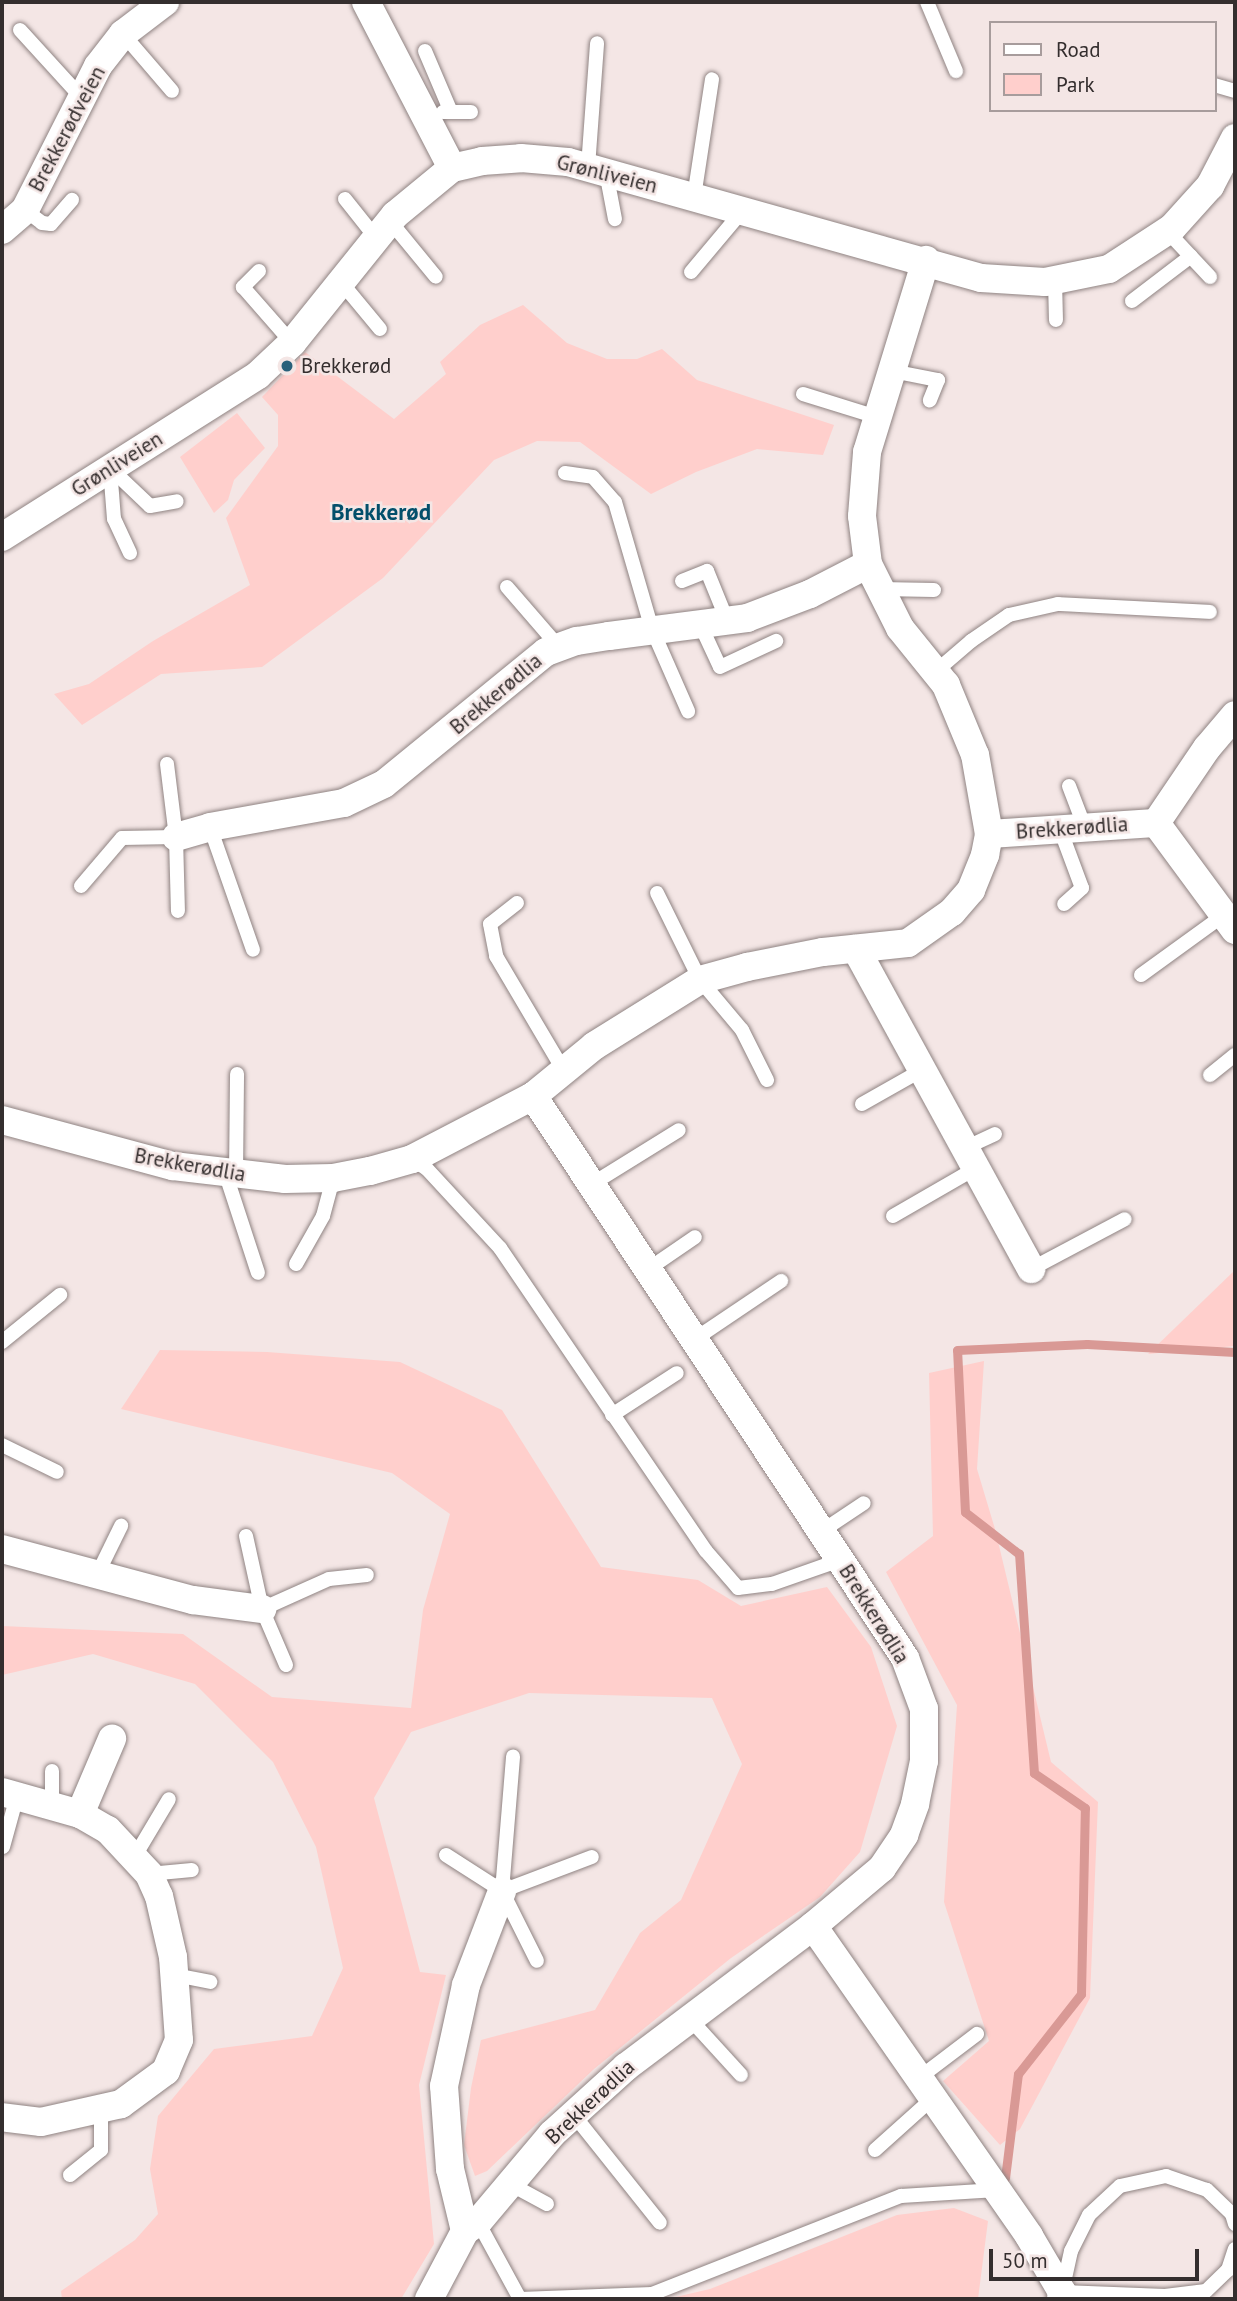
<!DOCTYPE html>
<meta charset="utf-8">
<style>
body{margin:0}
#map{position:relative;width:1237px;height:2301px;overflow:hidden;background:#f4e6e5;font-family:"PT Sans",sans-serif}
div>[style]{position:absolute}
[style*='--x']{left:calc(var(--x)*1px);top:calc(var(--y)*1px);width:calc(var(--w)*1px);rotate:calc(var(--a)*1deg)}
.green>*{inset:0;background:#ffcfcc}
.stream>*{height:9px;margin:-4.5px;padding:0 4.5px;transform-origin:4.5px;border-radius:4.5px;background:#d99995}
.roads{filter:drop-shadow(0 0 2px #8f8382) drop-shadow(0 0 2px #8f8382)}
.service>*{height:14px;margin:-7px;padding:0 7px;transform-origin:7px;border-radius:7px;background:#fff}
.minor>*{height:28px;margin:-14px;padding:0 14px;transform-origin:14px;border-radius:14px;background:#fff}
.dots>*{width:19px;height:19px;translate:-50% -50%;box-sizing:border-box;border:4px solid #f4e6e5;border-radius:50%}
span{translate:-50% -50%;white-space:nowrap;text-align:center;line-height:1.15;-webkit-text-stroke:5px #f4e6e5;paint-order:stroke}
.street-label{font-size:21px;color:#342e2e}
.poi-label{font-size:21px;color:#342e2e}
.left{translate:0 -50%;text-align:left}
.neighbourhood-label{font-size:23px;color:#034f6b;font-weight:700}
.frame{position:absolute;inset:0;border:4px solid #342e2e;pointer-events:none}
.legend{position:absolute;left:989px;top:21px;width:228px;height:91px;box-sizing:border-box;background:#f4e6e5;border:2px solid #a79c9c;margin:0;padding:9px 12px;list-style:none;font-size:21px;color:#342e2e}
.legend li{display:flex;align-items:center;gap:14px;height:35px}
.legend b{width:35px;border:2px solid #a79c9c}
.scale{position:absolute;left:989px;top:2249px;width:210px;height:32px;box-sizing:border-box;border:4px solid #342e2e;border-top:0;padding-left:9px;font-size:21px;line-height:24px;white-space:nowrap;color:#342e2e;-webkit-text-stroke:5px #f4e6e5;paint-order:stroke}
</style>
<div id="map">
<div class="green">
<div style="clip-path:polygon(523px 305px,567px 343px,607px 359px,637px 359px,662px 349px,697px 380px,834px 425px,823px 455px,757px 449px,696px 472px,651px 494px,580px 442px,537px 441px,494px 460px,383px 578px,262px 667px,161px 674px,82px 725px,54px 694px,89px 684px,153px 641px,250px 585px,226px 518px,278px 446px,278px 415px,262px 397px,305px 352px,394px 419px,446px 374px,440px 362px,480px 325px)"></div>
<div style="clip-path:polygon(237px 413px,265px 448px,234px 480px,228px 500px,214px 513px,180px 457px)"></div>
<div style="clip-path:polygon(1235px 1270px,1235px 1346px,1148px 1354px)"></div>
<div style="clip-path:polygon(160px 1350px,267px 1352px,400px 1362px,502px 1410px,601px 1567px,698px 1580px,741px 1606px,827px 1587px,871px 1647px,897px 1726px,860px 1852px,820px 1897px,731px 1958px,594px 2069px,487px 2171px,475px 2176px,464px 2145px,471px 2088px,481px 2040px,595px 2010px,640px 1933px,681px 1900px,742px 1764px,712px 1698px,529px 1693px,411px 1732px,374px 1798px,420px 1972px,446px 1975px,419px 2085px,434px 2244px,401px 2299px,62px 2299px,61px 2291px,135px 2240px,158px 2214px,150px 2169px,158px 2116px,214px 2049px,312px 2036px,343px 1968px,316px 1847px,273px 1762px,195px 1684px,93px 1654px,2px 1675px,2px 1626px,183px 1634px,272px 1697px,411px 1708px,423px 1610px,450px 1514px,392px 1473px,121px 1409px)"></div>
<div style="clip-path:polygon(984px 1361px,977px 1469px,995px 1529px,1051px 1762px,1098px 1802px,1090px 1998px,1020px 2129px,1000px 2145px,943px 2081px,989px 2041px,944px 1902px,957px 1705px,886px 1572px,933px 1536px,929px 1373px)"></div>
<div style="clip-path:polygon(954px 2208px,988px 2221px,978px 2299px,667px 2299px,710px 2289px,897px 2215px)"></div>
</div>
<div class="stream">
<div style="--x:1005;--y:2178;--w:105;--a:-82.9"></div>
<div style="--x:1018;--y:2074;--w:102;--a:-51.8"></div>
<div style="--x:1081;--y:1994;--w:186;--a:-88.8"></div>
<div style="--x:1085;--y:1808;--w:62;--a:-145.5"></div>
<div style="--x:1034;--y:1773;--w:220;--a:-93.9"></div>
<div style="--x:1019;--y:1554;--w:68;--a:-142.1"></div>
<div style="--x:965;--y:1512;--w:162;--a:-92.8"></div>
<div style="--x:957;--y:1350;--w:130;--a:-2.6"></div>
<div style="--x:1087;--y:1344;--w:148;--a:3.1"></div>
</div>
<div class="roads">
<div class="service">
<div style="--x:927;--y:2;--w:75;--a:67.2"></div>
<div style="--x:20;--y:30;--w:89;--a:47.7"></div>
<div style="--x:123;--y:34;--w:75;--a:49.3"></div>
<div style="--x:425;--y:51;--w:66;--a:66.9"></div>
<div style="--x:1214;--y:85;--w:22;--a:16"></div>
<div style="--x:443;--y:112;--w:28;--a:0"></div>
<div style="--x:588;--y:167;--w:124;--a:-85.8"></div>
<div style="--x:606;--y:172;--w:48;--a:79.2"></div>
<div style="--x:694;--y:197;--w:119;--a:-81.3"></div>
<div style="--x:345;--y:199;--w:50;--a:51.5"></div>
<div style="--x:25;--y:210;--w:21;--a:37"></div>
<div style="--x:42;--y:223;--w:9;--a:6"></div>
<div style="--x:51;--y:224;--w:32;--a:-49"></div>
<div style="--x:390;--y:221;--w:72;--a:50.6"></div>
<div style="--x:1167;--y:231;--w:63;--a:46.9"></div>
<div style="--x:259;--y:271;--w:23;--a:135"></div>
<div style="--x:243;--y:287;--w:74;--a:48.8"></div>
<div style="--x:691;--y:272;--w:81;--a:-50"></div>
<div style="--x:1055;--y:280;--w:40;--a:88.6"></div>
<div style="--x:341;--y:282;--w:61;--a:50.3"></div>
<div style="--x:1132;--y:301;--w:74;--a:-37.3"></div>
<div style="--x:892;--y:371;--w:47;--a:11.1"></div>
<div style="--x:938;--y:380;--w:22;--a:112"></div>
<div style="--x:803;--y:394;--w:77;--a:17.3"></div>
<div style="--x:565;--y:473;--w:28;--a:8"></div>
<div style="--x:593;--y:477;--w:33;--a:49"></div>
<div style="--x:615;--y:502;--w:132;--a:73.8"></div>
<div style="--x:652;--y:629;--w:90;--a:66.3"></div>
<div style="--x:130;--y:553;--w:38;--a:-115"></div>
<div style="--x:114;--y:519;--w:51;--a:-94.5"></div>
<div style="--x:110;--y:468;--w:55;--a:43.5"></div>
<div style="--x:150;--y:506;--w:27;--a:-10"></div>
<div style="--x:682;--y:581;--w:27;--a:-22"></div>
<div style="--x:707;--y:571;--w:53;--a:67.8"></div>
<div style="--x:507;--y:587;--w:79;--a:49.1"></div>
<div style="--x:880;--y:589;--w:54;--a:1.1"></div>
<div style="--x:700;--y:624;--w:47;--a:65.1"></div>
<div style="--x:720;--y:667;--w:62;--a:-24.9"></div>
<div style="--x:935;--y:672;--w:48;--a:-40.7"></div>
<div style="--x:971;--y:641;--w:46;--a:-34.4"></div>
<div style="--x:1009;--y:615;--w:50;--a:-12.7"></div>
<div style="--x:1058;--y:604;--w:152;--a:3"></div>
<div style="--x:167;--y:764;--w:74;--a:83"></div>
<div style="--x:176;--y:837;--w:74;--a:88.5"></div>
<div style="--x:1069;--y:786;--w:45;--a:69.1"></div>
<div style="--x:210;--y:827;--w:130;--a:70.7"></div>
<div style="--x:1060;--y:829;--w:63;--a:69.6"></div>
<div style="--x:1082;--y:888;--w:24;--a:138"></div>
<div style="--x:81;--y:886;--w:63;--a:-49.5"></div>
<div style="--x:122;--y:838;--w:54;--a:-1.1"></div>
<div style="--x:657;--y:893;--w:97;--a:63.7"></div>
<div style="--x:700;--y:980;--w:65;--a:50"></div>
<div style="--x:742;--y:1030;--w:56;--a:63.4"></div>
<div style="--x:517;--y:903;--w:34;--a:142"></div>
<div style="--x:490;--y:924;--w:33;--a:79"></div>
<div style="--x:496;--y:956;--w:134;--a:59.4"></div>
<div style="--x:1141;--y:975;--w:102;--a:-35.9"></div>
<div style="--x:1210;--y:1075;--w:32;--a:-39"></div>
<div style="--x:862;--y:1104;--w:69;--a:-29.5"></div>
<div style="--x:965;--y:1148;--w:33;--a:-25"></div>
<div style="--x:412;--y:1159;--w:18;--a:34"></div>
<div style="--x:427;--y:1169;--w:108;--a:47.3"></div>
<div style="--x:500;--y:1248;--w:366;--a:55.8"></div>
<div style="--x:706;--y:1551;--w:49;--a:49.1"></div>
<div style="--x:738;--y:1588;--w:34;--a:-7"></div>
<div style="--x:772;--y:1584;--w:72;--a:-19.4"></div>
<div style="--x:225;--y:1172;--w:106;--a:71.9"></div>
<div style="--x:236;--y:1174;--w:100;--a:-89.4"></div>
<div style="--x:592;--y:1184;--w:102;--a:-31.8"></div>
<div style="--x:893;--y:1216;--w:96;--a:-30"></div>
<div style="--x:296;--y:1264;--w:55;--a:-60.6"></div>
<div style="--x:323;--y:1216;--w:39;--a:-75"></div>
<div style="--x:1031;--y:1269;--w:106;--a:-28"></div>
<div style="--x:647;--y:1270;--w:58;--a:-34.5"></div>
<div style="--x:695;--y:1339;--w:104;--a:-34"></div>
<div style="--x:2;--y:1342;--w:75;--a:-39"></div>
<div style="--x:612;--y:1415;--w:77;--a:-32.9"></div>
<div style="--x:2;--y:1445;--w:61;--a:26.1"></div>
<div style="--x:822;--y:1531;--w:50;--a:-33.7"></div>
<div style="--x:246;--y:1536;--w:75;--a:77.6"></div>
<div style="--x:262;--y:1609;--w:61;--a:66.8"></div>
<div style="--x:97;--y:1575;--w:55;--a:-63.9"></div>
<div style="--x:262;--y:1609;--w:73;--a:-24.1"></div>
<div style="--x:329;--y:1579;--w:38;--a:-6"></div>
<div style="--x:52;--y:1805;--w:34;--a:-90"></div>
<div style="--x:3;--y:1847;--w:53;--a:-74.6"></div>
<div style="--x:446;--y:1855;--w:67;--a:32.7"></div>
<div style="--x:502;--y:1891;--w:78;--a:63.4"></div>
<div style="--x:135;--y:1856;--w:66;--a:-59.2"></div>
<div style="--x:149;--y:1874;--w:43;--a:-5.3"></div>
<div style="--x:502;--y:1891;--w:135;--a:-85.3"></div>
<div style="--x:502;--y:1891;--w:96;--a:-20.7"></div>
<div style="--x:175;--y:1975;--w:36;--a:11"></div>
<div style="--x:689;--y:2018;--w:77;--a:47.6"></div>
<div style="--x:919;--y:2078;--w:73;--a:-37.2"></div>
<div style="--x:573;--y:2114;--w:139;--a:51.4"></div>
<div style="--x:875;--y:2150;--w:78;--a:-41.9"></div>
<div style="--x:70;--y:2175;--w:40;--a:-39"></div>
<div style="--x:101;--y:2150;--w:41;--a:-90"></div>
<div style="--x:510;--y:2184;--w:42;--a:28.4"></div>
<div style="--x:478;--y:2222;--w:88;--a:61.4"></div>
<div style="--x:520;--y:2299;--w:132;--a:-2.2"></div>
<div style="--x:652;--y:2294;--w:268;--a:-21.5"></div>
<div style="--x:901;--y:2196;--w:96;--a:-3.6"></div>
<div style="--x:1235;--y:2224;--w:10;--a:-107"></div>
<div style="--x:1232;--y:2214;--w:35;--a:-136"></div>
<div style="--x:1207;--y:2190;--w:43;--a:-161.1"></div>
<div style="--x:1166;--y:2176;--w:47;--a:167.7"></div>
<div style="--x:1120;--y:2186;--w:42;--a:136.9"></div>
<div style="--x:1089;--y:2215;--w:40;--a:116.6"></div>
<div style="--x:1071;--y:2251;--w:42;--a:102.4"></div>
<div style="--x:1062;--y:2292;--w:103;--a:2.2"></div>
<div style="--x:1165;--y:2296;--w:41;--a:-7"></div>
<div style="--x:1206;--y:2291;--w:30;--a:-44"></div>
<div style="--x:1228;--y:2270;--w:22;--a:-72"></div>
</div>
<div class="minor">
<div style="--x:366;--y:2;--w:187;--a:62.6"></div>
<div style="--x:2;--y:230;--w:30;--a:-41"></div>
<div style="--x:25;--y:210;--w:161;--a:-63.1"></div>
<div style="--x:98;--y:66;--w:41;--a:-52"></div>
<div style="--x:123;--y:34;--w:53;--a:-37.3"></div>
<div style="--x:2;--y:537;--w:303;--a:-32.3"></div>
<div style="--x:258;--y:375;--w:47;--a:-43.3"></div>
<div style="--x:292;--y:343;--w:164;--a:-51.2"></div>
<div style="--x:395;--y:215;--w:74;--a:-39.5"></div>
<div style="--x:452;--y:168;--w:31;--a:-13"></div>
<div style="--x:482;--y:161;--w:39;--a:-4"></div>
<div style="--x:521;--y:158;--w:47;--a:4.9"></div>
<div style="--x:568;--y:162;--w:429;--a:15.7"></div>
<div style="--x:981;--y:278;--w:64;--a:3.6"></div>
<div style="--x:1045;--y:282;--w:65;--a:-11.5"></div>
<div style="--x:1109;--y:269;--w:75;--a:-33.1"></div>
<div style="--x:1172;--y:228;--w:57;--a:-47.9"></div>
<div style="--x:1210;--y:186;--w:54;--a:-62.5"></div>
<div style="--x:1156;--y:823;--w:133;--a:53.6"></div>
<div style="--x:989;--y:834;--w:167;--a:-3.8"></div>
<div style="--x:1156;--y:823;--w:91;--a:-55.8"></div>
<div style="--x:1207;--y:748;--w:43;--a:-49.7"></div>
<div style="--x:176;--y:837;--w:35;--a:-16"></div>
<div style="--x:210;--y:827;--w:136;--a:-10.2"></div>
<div style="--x:344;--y:803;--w:44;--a:-25.4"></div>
<div style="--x:384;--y:784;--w:209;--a:-39.2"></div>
<div style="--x:546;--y:652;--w:33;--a:-20"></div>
<div style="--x:577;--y:641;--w:32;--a:-9"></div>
<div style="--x:609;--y:636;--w:139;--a:-7.4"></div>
<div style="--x:747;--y:618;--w:67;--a:-20.9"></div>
<div style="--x:810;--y:594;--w:65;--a:-27.3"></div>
<div style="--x:856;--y:949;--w:365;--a:61.3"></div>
<div style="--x:2;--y:1120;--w:177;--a:15.1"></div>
<div style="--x:173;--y:1166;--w:113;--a:6.6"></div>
<div style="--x:285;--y:1179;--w:48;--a:-1.2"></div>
<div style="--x:333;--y:1178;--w:38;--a:-11"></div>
<div style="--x:370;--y:1171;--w:44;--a:-15.9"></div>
<div style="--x:412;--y:1159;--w:136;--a:-27.5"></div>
<div style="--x:533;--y:1096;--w:79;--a:-39.3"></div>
<div style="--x:594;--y:1046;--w:125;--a:-31.9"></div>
<div style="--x:700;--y:980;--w:49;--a:-15.5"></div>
<div style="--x:747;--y:967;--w:77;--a:-11.2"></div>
<div style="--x:823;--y:952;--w:85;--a:-6"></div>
<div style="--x:908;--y:943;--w:54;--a:-35.2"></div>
<div style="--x:952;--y:912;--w:29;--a:-49"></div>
<div style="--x:971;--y:890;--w:38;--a:-68"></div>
<div style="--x:985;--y:855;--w:21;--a:-79"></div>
<div style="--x:989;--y:834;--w:80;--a:-100"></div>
<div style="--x:975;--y:755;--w:76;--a:-112.5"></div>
<div style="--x:946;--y:685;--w:73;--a:-128.9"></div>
<div style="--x:900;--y:628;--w:72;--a:-116.6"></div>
<div style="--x:868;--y:564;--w:48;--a:-97.1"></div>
<div style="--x:862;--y:516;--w:64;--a:-85.5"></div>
<div style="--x:867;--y:452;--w:201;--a:-72.9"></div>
<div style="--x:2;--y:1549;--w:198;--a:15"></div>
<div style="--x:193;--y:1600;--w:70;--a:7.4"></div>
<div style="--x:2;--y:1792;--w:81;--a:15.8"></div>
<div style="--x:80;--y:1814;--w:32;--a:30"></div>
<div style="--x:108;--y:1830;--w:60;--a:47"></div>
<div style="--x:149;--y:1874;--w:24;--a:66"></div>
<div style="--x:159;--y:1896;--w:63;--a:77.1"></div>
<div style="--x:173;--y:1957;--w:83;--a:85.9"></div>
<div style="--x:179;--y:2040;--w:34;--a:113"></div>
<div style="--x:166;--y:2071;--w:56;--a:143.7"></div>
<div style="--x:121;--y:2104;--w:82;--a:167.3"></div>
<div style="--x:41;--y:2122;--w:39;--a:-173"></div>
<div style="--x:80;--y:1814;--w:82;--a:-66.9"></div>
<div style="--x:813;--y:1926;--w:378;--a:55.1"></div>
<div style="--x:1029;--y:2236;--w:65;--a:59.5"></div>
<div style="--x:1062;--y:2292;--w:7;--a:98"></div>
<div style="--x:465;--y:2231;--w:64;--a:-103.6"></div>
<div style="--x:450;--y:2169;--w:83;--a:-94.1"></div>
<div style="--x:444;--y:2086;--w:103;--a:-77.7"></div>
<div style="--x:466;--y:1985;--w:101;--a:-69"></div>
<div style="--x:429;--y:2299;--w:77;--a:-62.1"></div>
<div style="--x:465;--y:2231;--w:16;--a:-35"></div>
<div style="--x:478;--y:2222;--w:115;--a:-49.9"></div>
<div style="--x:552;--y:2134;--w:100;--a:-42.2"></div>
<div style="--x:626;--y:2067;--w:234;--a:-37"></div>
<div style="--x:813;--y:1926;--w:90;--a:-40"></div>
<div style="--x:882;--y:1868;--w:40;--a:-56"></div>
<div style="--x:904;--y:1835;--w:33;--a:-70"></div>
<div style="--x:915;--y:1804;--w:44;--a:-78.2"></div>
<div style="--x:924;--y:1761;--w:52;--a:-90"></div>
<div style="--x:924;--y:1709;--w:54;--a:-110.4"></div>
<div style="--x:905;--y:1658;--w:674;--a:-123.5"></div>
</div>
</div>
<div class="dots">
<div style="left:287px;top:366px;background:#28607a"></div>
</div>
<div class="street-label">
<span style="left:67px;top:129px;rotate:-62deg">Brekkerødveien</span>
<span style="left:607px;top:174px;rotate:14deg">Grønliveien</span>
<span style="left:117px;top:464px;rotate:-32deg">Grønliveien</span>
<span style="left:496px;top:694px;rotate:-40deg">Brekkerødlia</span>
<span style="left:1072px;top:828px;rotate:-4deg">Brekkerødlia</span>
<span style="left:190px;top:1165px;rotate:10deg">Brekkerødlia</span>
<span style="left:874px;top:1614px;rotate:58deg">Brekkerødlia</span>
<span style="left:590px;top:2102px;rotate:-43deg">Brekkerødlia</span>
</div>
<div class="poi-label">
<span class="left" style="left:301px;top:366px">Brekkerød</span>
</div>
<div class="neighbourhood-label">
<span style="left:381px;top:512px">Brekkerød</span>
</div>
<div class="frame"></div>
<ul class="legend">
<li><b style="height:9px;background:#fff"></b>Road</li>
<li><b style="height:19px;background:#ffcfcc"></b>Park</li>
</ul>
<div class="scale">50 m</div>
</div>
